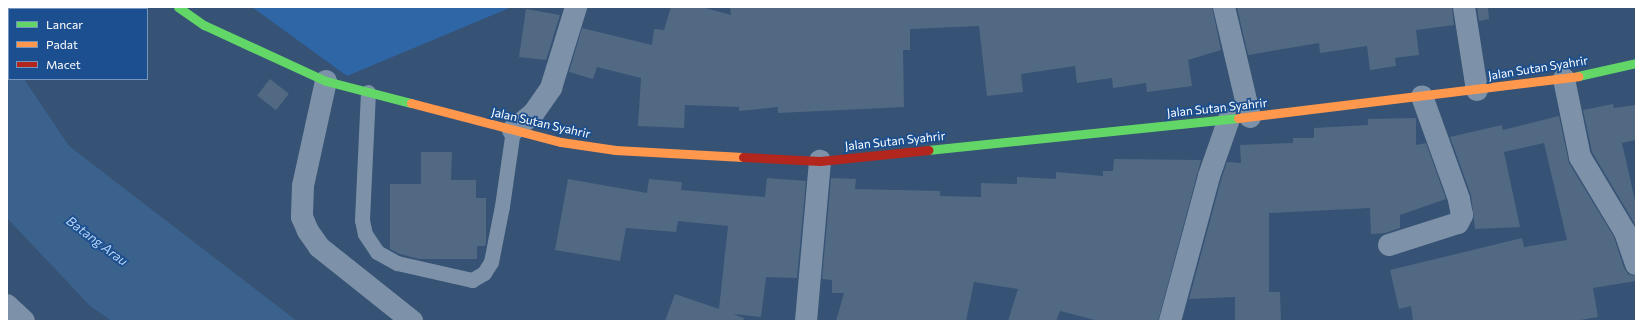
<!DOCTYPE html>
<style>
body{margin:0}
#map{position:relative;width:1643px;height:328px;overflow:hidden;background:#365274;font-family:Commissioner,sans-serif}
div>[style]{position:absolute}
[style*='--x']{left:calc(var(--x)*1px);top:calc(var(--y)*1px);width:calc(var(--w)*1px);rotate:calc(var(--a)*1deg)}
.green>*{inset:0;background:#2f66a5}
.water>*{inset:0;background:#3b618d}
.building>*{inset:0;background:#526984;transform-origin:0 0}
.lane>*{height:15px;margin:-7.5px;padding:0 7.5px;transform-origin:7.5px;border-radius:7.5px;background:#7d92a8}
.street>*{height:22px;margin:-11px;padding:0 11px;transform-origin:11px;border-radius:11px;background:#7d92a8}
.fast>*{height:9px;margin:-4.5px;padding:0 4.5px;transform-origin:4.5px;border-radius:4.5px;background:#63d668}
.slow>*{height:9px;margin:-4.5px;padding:0 4.5px;transform-origin:4.5px;border-radius:4.5px;background:#ff974d}
.jam>*{height:9px;margin:-4.5px;padding:0 4.5px;transform-origin:4.5px;border-radius:4.5px;background:#b3261e}
span{translate:-50% -50%;white-space:nowrap;text-align:center;line-height:1.15;-webkit-text-stroke:3.5px #1b4f8f;paint-order:stroke}
.street-label{font-size:12px;color:#fff}
.water-label{font-size:13px;color:#b5d3f5;font-style:italic}
.frame{position:absolute;inset:0;border:8px solid #fff;pointer-events:none}
.legend{position:absolute;left:8px;top:8px;width:140px;height:72px;box-sizing:border-box;background:#1b4f8f;border:1px solid #7695bc;margin:0;padding:5px 7px;list-style:none;font-size:12px;color:#fff}
.legend li{display:flex;align-items:center;gap:8px;height:20px}
.legend b{width:20px;border:1px solid #7695bc}
</style>
<div id="map">
<div class="green">
<div style="clip-path:polygon(252px 7px,512px 7px,347px 76px)"></div>
</div>
<div class="water">
<div style="clip-path:polygon(7px 54px,9px 79px,24px 79px,69px 146px,297px 321px,112px 321px,90px 306px,7px 218px)"></div>
</div>
<div class="building">
<div style="clip-path:polygon(671px 7px,702px 7px,731px 15px,730px 7px,1212px 7px,1221px 50px,1188px 60px,1192px 86px,1147px 92px,1146px 83px,1113px 88px,1112px 78px,1077px 83px,1075px 66px,1021px 74px,1023px 92px,987px 96px,979px 26px,910px 29px,910px 50px,903px 50px,904px 107px,778px 113px,778px 107px,739px 111px,739px 107px,685px 105px,684px 128px,638px 126px,641px 78px,597px 67px,593px 79px,569px 72px,582px 28px,652px 45px,654px 29px,664px 30px)"></div>
<div style="clip-path:polygon(1237px 7px,1452px 7px,1454px 25px,1416px 30px,1419px 55px,1395px 58px,1396px 66px,1370px 70px,1367px 46px,1320px 53px,1319px 43px,1248px 55px)"></div>
<div style="clip-path:polygon(1477px 7px,1488px 7px,1489px 19px,1479px 21px)"></div>
<div style="clip-path:polygon(526px 9px,560px 15px,546px 60px,519px 57px)"></div>
<div style="left:270px;top:79px;width:24px;height:21px;rotate:38deg"></div>
<div style="clip-path:polygon(1613px 104px,1614px 108px,1636px 105px,1636px 140px,1622px 143px,1636px 205px,1636px 226px,1592px 152px,1583px 110px)"></div>
<div style="clip-path:polygon(1559px 116px,1569px 163px,1614px 237px,1624px 268px,1628px 274px,1636px 276px,1636px 281px,1593px 288px,1598px 317px,1575px 321px,1413px 321px,1411px 306px,1399px 309px,1390px 270px,1522px 238px,1524px 247px,1567px 240px,1544px 143px,1504px 152px,1520px 227px,1475px 229px,1471px 195px,1450px 137px,1502px 125px,1503px 130px)"></div>
<div style="clip-path:polygon(1416px 118px,1416px 145px,1426px 143px,1446px 199px,1400px 215px,1400px 228px,1385px 233px,1371px 234px,1370px 208px,1269px 213px,1269px 292px,1280px 292px,1281px 321px,1235px 321px,1235px 297px,1189px 299px,1221px 180px,1227px 162px,1241px 163px,1240px 145px,1293px 143px,1293px 138px,1314px 138px,1314px 128px,1368px 125px,1368px 119px)"></div>
<div style="clip-path:polygon(421px 152px,452px 152px,451px 180px,476px 180px,476px 198px,486px 198px,486px 242px,485px 246px,477px 246px,477px 259px,419px 259px,400px 254px,390px 249px,390px 184px,421px 184px)"></div>
<div style="clip-path:polygon(1114px 159px,1201px 160px,1158px 321px,1099px 321px,1060px 311px,1056px 321px,1008px 321px,1018px 289px,974px 282px,966px 321px,836px 321px,844px 293px,832px 293px,832px 280px,822px 279px,831px 178px,856px 179px,855px 189px,940px 191px,940px 196px,981px 197px,981px 183px,1017px 184px,1017px 177px,1056px 179px,1056px 172px,1103px 176px,1103px 171px,1113px 171px)"></div>
<div style="clip-path:polygon(767px 178px,806px 181px,797px 278px,766px 277px,761px 317px,733px 314px,744px 318px,743px 321px,665px 321px,675px 294px,719px 309px,728px 226px,678px 221px,676px 232px,626px 228px,620px 261px,555px 250px,568px 179px,647px 193px,649px 179px,682px 182px,681px 190px,765px 197px)"></div>
</div>
<div class="lane">
<div style="--x:368;--y:92;--w:128;--a:92.7"></div>
<div style="--x:362;--y:220;--w:14;--a:78"></div>
<div style="--x:365;--y:234;--w:22;--a:56"></div>
<div style="--x:377;--y:252;--w:23;--a:29"></div>
<div style="--x:397;--y:263;--w:77;--a:12.8"></div>
<div style="--x:472;--y:280;--w:14;--a:-30"></div>
<div style="--x:484;--y:273;--w:13;--a:-58"></div>
<div style="--x:491;--y:262;--w:57;--a:-78.9"></div>
<div style="--x:502;--y:206;--w:77;--a:-81.8"></div>
</div>
<div class="street">
<div style="--x:1224;--y:7;--w:113;--a:76.7"></div>
<div style="--x:1464;--y:7;--w:84;--a:81.1"></div>
<div style="--x:1564;--y:79;--w:80;--a:78.4"></div>
<div style="--x:1580;--y:157;--w:87;--a:59"></div>
<div style="--x:1625;--y:232;--w:34;--a:71"></div>
<div style="--x:326;--y:81;--w:107;--a:102.4"></div>
<div style="--x:303;--y:186;--w:31;--a:92"></div>
<div style="--x:302;--y:217;--w:15;--a:67"></div>
<div style="--x:308;--y:231;--w:19;--a:55"></div>
<div style="--x:319;--y:247;--w:119;--a:38.5"></div>
<div style="--x:513;--y:130;--w:26;--a:-39"></div>
<div style="--x:533;--y:114;--w:32;--a:-55"></div>
<div style="--x:551;--y:88;--w:85;--a:-72.8"></div>
<div style="--x:1389;--y:245;--w:72;--a:-17.7"></div>
<div style="--x:1458;--y:223;--w:9;--a:-63"></div>
<div style="--x:1462;--y:215;--w:16;--a:-101"></div>
<div style="--x:1459;--y:199;--w:109;--a:-109.8"></div>
<div style="--x:7;--y:305;--w:23;--a:43"></div>
<div style="--x:806;--y:321;--w:161;--a:-85"></div>
<div style="--x:1170;--y:321;--w:150;--a:-74.9"></div>
<div style="--x:1209;--y:176;--w:60;--a:-70.7"></div>
</div>
<div class="fast">
<div style="--x:178;--y:7;--w:32;--a:35"></div>
<div style="--x:204;--y:25;--w:134;--a:24.7"></div>
<div style="--x:326;--y:81;--w:88;--a:14.5"></div>
<div style="--x:1578;--y:76;--w:59;--a:-12.6"></div>
<div style="--x:928;--y:150;--w:312;--a:-5.9"></div>
</div>
<div class="slow">
<div style="--x:411;--y:103;--w:155;--a:14.6"></div>
<div style="--x:561;--y:142;--w:55;--a:8.4"></div>
<div style="--x:615;--y:150;--w:128;--a:3.1"></div>
<div style="--x:1238;--y:118;--w:343;--a:-7"></div>
</div>
<div class="jam">
<div style="--x:743;--y:157;--w:77;--a:3"></div>
<div style="--x:820;--y:161;--w:109;--a:-5.8"></div>
</div>
<div class="street-label">
<span style="left:1538px;top:68px;rotate:-9deg">Jalan Sutan Syahrir</span>
<span style="left:1217px;top:108px;rotate:-6deg">Jalan Sutan Syahrir</span>
<span style="left:541px;top:123px;rotate:13deg">Jalan Sutan Syahrir</span>
<span style="left:895px;top:141px;rotate:-6deg">Jalan Sutan Syahrir</span>
</div>
<div class="water-label">
<span style="left:97px;top:241px;rotate:37deg">Batang Arau</span>
</div>
<div class="frame"></div>
<ul class="legend">
<li><b style="height:5px;background:#63d668"></b>Lancar</li>
<li><b style="height:5px;background:#ff974d"></b>Padat</li>
<li><b style="height:5px;background:#b3261e"></b>Macet</li>
</ul>
</div>
